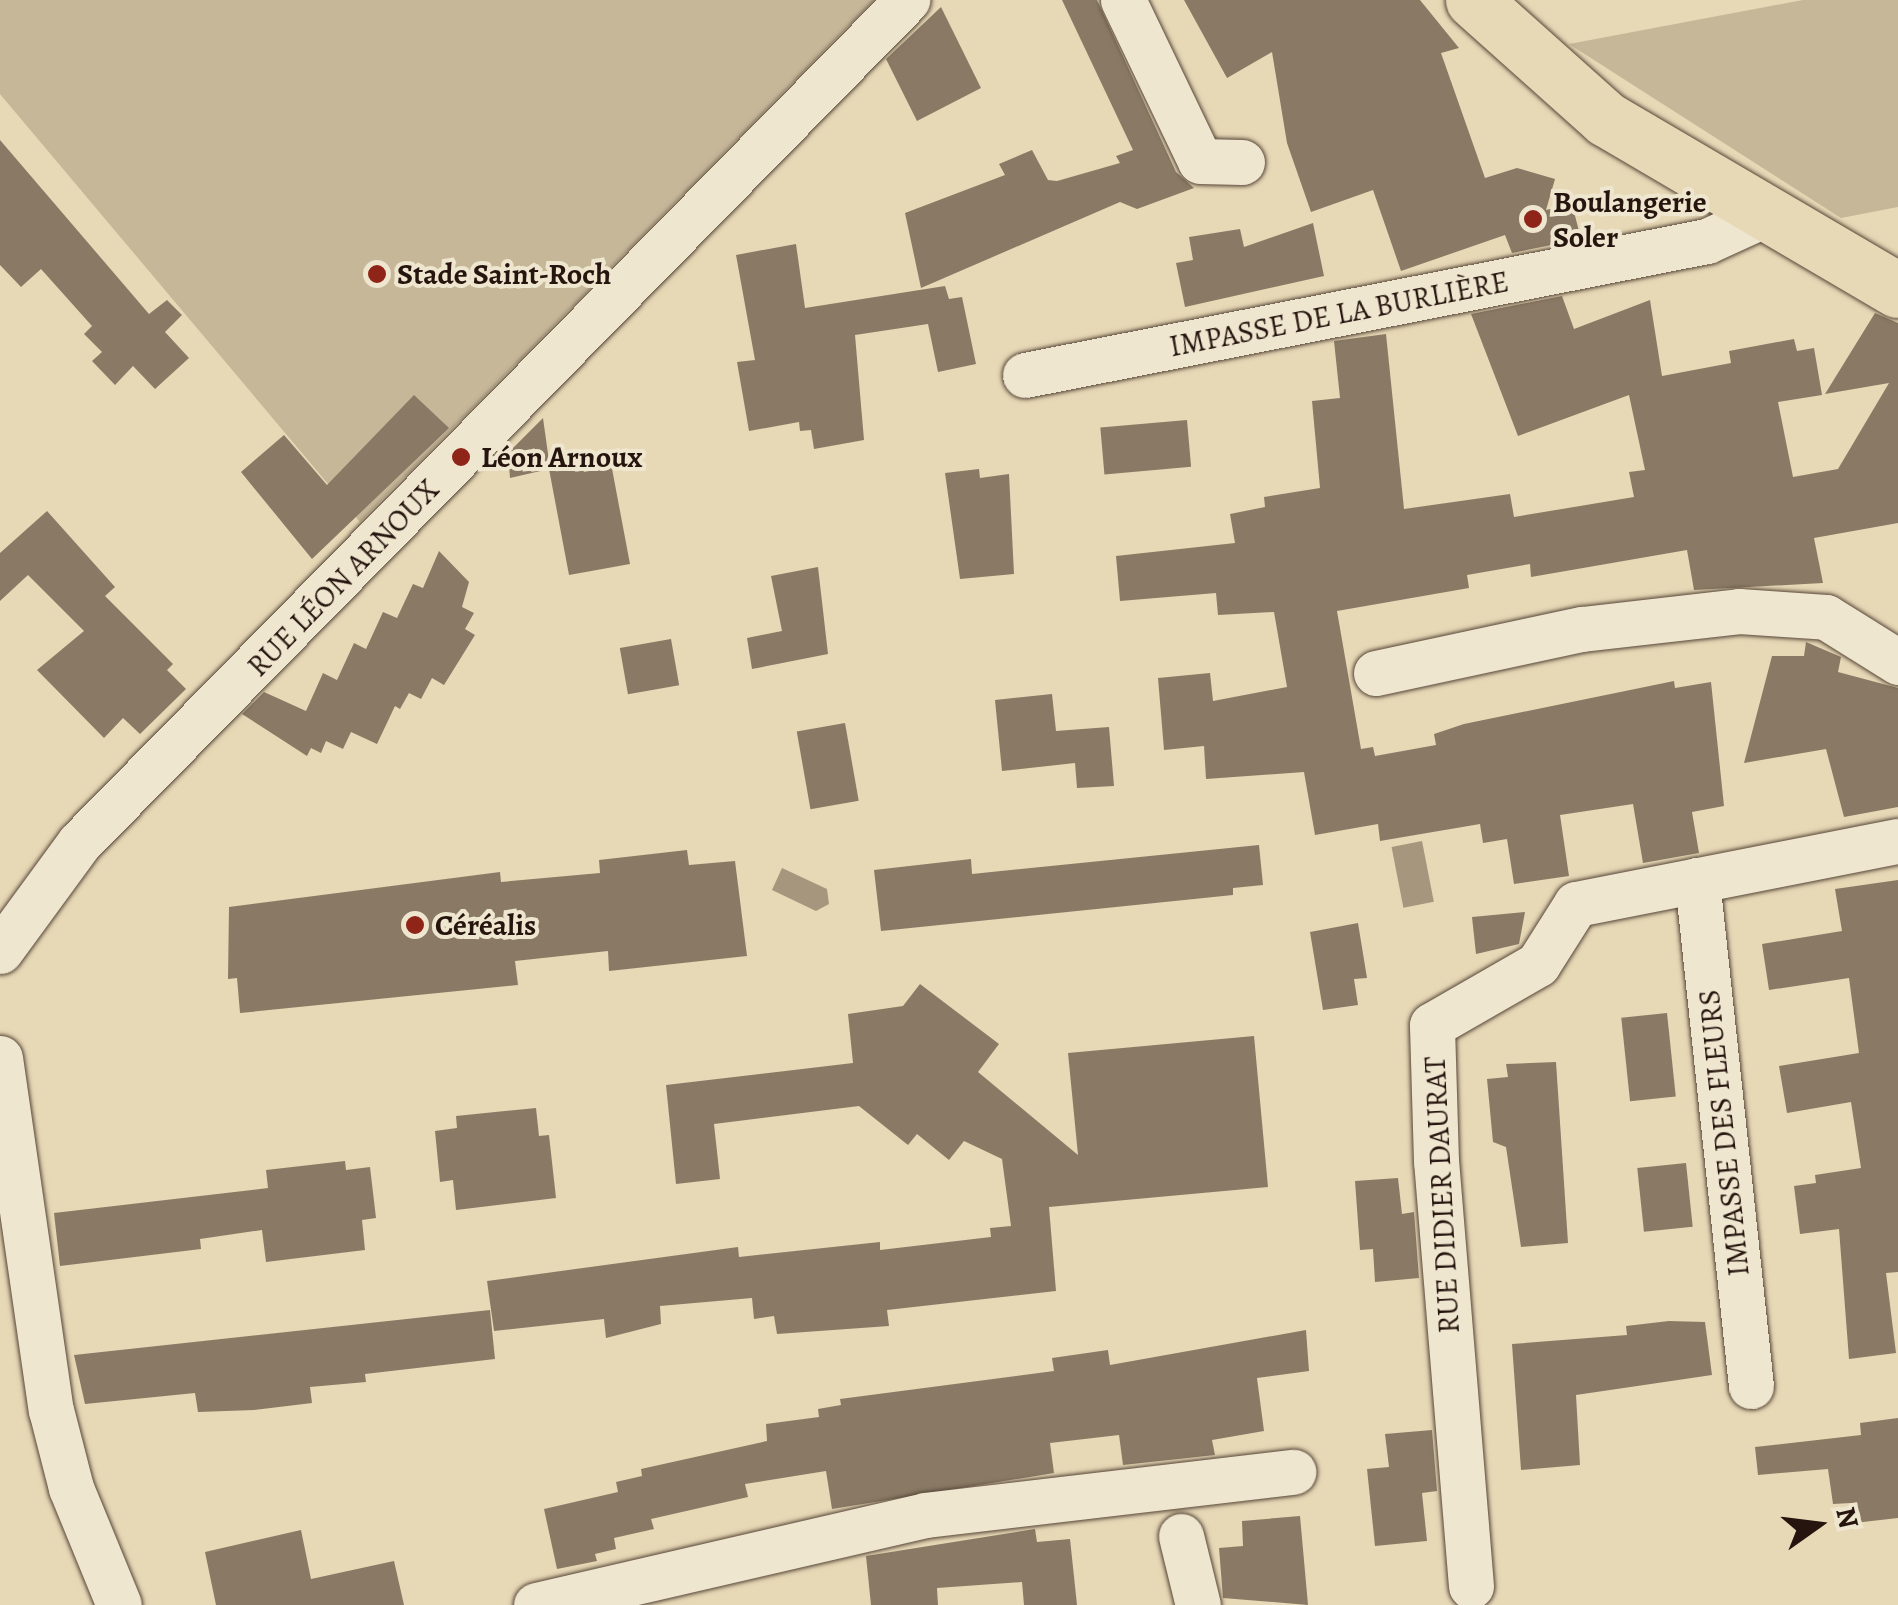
<!DOCTYPE html>
<meta charset="utf-8">
<style>
body{margin:0}
#map{position:relative;width:1898px;height:1605px;overflow:hidden;background:#e7d8b6;font-family:Alegreya,serif}
div>[style]{position:absolute}
[style*='--x']{left:calc(var(--x)*1px);top:calc(var(--y)*1px);width:calc(var(--w)*1px);rotate:calc(var(--a)*1deg)}
.green>*{inset:0;background:#c6b799}
.water>*{inset:0;background:#a5967d;transform-origin:0 0}
.building>*{inset:0;background:#8a7a65;transform-origin:0 0}
.roads{filter:drop-shadow(0 0 2px #564638) drop-shadow(0 0 2px #564638)}
.minor>*{height:45px;margin:-22.5px;padding:0 22.5px;transform-origin:22.5px;border-radius:22.5px;background:#efe6d0}
.major>*{height:55px;margin:-27.5px;padding:0 27.5px;transform-origin:27.5px;border-radius:27.5px;background:#e7d8b6}
.dots>*{width:28px;height:28px;translate:-50% -50%;box-sizing:border-box;border:5px solid #efe6d0;border-radius:50%}
span{translate:-50% -50%;white-space:nowrap;text-align:center;line-height:1.15;-webkit-text-stroke:8px #efe6d0;paint-order:stroke}
.poi-label{font-size:30px;color:#26150e;font-weight:700}
.left{translate:0 -50%;text-align:left}
.street-label{font-size:30px;color:#26150e}
.north{position:absolute;left:1768px;top:1475px;width:100px;height:100px;-webkit-text-stroke:8px #efe6d0;paint-order:stroke;rotate:76deg;font-size:28px;font-weight:700;line-height:40px;text-align:center;color:#26150e}
.north::after{content:'';display:block;margin:auto;width:35px;height:45px;background:#26150e;clip-path:polygon(50% 0,100% 100%,50% 72%,0 100%)}
</style>
<div id="map">
<div class="green">
<div style="clip-path:polygon(0 0,874px 0,360px 522px,0 94px)"></div>
<div style="clip-path:polygon(1803px 0,1898px 0,1898px 207px,1841px 218px,1569px 44px)"></div>
</div>
<div class="water">
<div style="left:1422px;top:841px;width:62px;height:31px;rotate:79deg"></div>
<div style="clip-path:polygon(782px 868px,827px 889px,829px 904px,816px 911px,772px 890px)"></div>
</div>
<div class="building">
<div style="clip-path:polygon(1062px 0,1097px 0,1176px 172px,1194px 188px,1137px 209px,1120px 202px,921px 288px,905px 213px,1005px 175px,999px 164px,1032px 150px,1048px 180px,1057px 181px,1120px 163px,1116px 156px,1133px 150px)"></div>
<div style="clip-path:polygon(1184px 0,1420px 0,1459px 48px,1441px 53px,1485px 178px,1517px 168px,1555px 179px,1546px 210px,1572px 204px,1581px 239px,1512px 253px,1505px 235px,1401px 271px,1373px 190px,1311px 212px,1287px 143px,1272px 52px,1227px 78px)"></div>
<div style="clip-path:polygon(941px 7px,981px 88px,917px 121px,886px 59px)"></div>
<div style="clip-path:polygon(0 140px,149px 314px,167px 300px,182px 315px,165px 332px,189px 358px,155px 389px,133px 366px,115px 385px,92px 361px,102px 352px,84px 334px,92px 326px,41px 269px,21px 287px,0 265px)"></div>
<div style="clip-path:polygon(1313px 223px,1324px 276px,1185px 307px,1176px 263px,1193px 260px,1189px 237px,1240px 229px,1244px 247px)"></div>
<div style="clip-path:polygon(796px 244px,805px 308px,945px 286px,949px 299px,962px 297px,976px 364px,938px 372px,928px 324px,855px 335px,864px 440px,814px 449px,811px 430px,800px 431px,799px 422px,749px 431px,737px 362px,755px 360px,736px 255px)"></div>
<div style="clip-path:polygon(1562px 296px,1574px 329px,1650px 300px,1662px 376px,1731px 363px,1729px 351px,1794px 339px,1797px 351px,1814px 348px,1822px 395px,1778px 402px,1793px 477px,1838px 469px,1889px 383px,1825px 394px,1875px 313px,1898px 323px,1898px 523px,1814px 538px,1823px 583px,1694px 590px,1687px 550px,1531px 577px,1530px 564px,1467px 575px,1469px 588px,1337px 611px,1361px 749px,1373px 747px,1375px 756px,1436px 745px,1434px 734px,1464px 724px,1674px 681px,1675px 688px,1711px 682px,1724px 806px,1692px 812px,1699px 853px,1643px 863px,1633px 804px,1560px 815px,1569px 876px,1514px 884px,1507px 839px,1483px 843px,1480px 824px,1380px 841px,1378px 824px,1315px 835px,1304px 772px,1206px 779px,1204px 746px,1164px 750px,1158px 678px,1210px 673px,1213px 701px,1287px 687px,1274px 612px,1218px 615px,1216px 593px,1120px 601px,1116px 556px,1235px 543px,1230px 514px,1265px 507px,1264px 497px,1320px 488px,1312px 401px,1340px 398px,1334px 341px,1386px 334px,1404px 509px,1510px 494px,1514px 517px,1634px 497px,1629px 472px,1645px 470px,1629px 395px,1518px 436px,1471px 314px)"></div>
<div style="clip-path:polygon(414px 395px,449px 428px,312px 559px,241px 472px,284px 435px,327px 485px)"></div>
<div style="clip-path:polygon(543px 418px,550px 468px,610px 458px,630px 564px,569px 575px,549px 469px,510px 478px,508px 453px)"></div>
<div style="left:1187px;top:420px;width:47px;height:87px;rotate:85deg"></div>
<div style="clip-path:polygon(979px 469px,980px 478px,1009px 474px,1014px 574px,960px 579px,945px 473px)"></div>
<div style="clip-path:polygon(47px 511px,115px 587px,105px 596px,173px 664px,167px 670px,186px 689px,140px 734px,123px 718px,104px 738px,37px 670px,84px 631px,28px 575px,0 601px,0 553px)"></div>
<div style="clip-path:polygon(439px 551px,469px 582px,462px 607px,474px 613px,465px 629px,475px 635px,444px 685px,432px 678px,421px 699px,409px 693px,400px 709px,395px 706px,377px 744px,351px 732px,343px 749px,326px 741px,321px 753px,311px 748px,307px 756px,242px 714px,264px 692px,306px 711px,323px 673px,337px 680px,354px 643px,366px 649px,383px 612px,397px 618px,413px 584px,423px 588px)"></div>
<div style="clip-path:polygon(818px 567px,828px 654px,752px 669px,747px 638px,782px 631px,771px 576px)"></div>
<div style="left:671px;top:639px;width:47px;height:52px;rotate:80deg"></div>
<div style="clip-path:polygon(1806px 642px,1841px 657px,1838px 672px,1898px 688px,1898px 807px,1844px 817px,1826px 749px,1744px 763px,1772px 656px,1804px 656px)"></div>
<div style="clip-path:polygon(1052px 694px,1056px 731px,1109px 727px,1114px 786px,1077px 788px,1075px 763px,1002px 771px,995px 700px)"></div>
<div style="left:845px;top:723px;width:79px;height:49px;rotate:80deg"></div>
<div style="clip-path:polygon(1259px 845px,1263px 885px,1233px 888px,1233px 895px,881px 931px,874px 870px,971px 859px,972px 874px)"></div>
<div style="clip-path:polygon(687px 850px,689px 865px,735px 861px,747px 956px,609px 971px,608px 951px,515px 961px,518px 985px,240px 1013px,237px 978px,228px 979px,229px 907px,500px 872px,501px 882px,600px 873px,599px 860px)"></div>
<div style="clip-path:polygon(1898px 880px,1898px 1272px,1886px 1273px,1896px 1353px,1849px 1359px,1839px 1229px,1800px 1234px,1794px 1186px,1816px 1183px,1815px 1175px,1861px 1168px,1851px 1102px,1787px 1113px,1779px 1066px,1859px 1053px,1849px 978px,1769px 990px,1762px 944px,1842px 931px,1835px 889px)"></div>
<div style="clip-path:polygon(1525px 912px,1519px 944px,1476px 954px,1472px 917px)"></div>
<div style="clip-path:polygon(1358px 923px,1367px 978px,1354px 979px,1358px 1005px,1323px 1010px,1310px 932px)"></div>
<div style="clip-path:polygon(920px 984px,999px 1044px,978px 1072px,1078px 1155px,1068px 1053px,1254px 1036px,1268px 1187px,1049px 1207px,1056px 1291px,887px 1310px,889px 1326px,777px 1334px,774px 1316px,754px 1319px,752px 1298px,660px 1306px,661px 1324px,606px 1338px,604px 1319px,494px 1331px,487px 1281px,738px 1247px,739px 1257px,880px 1242px,880px 1250px,991px 1237px,990px 1228px,1011px 1226px,1002px 1159px,964px 1141px,949px 1160px,917px 1134px,908px 1145px,859px 1106px,714px 1124px,720px 1179px,676px 1184px,666px 1085px,853px 1063px,848px 1014px,903px 1006px)"></div>
<div style="left:1667px;top:1013px;width:84px;height:46px;rotate:84deg"></div>
<div style="clip-path:polygon(1556px 1062px,1568px 1243px,1521px 1247px,1506px 1147px,1493px 1142px,1487px 1079px,1508px 1077px,1506px 1064px)"></div>
<div style="clip-path:polygon(536px 1108px,539px 1136px,549px 1135px,556px 1198px,456px 1210px,453px 1180px,440px 1182px,435px 1131px,457px 1128px,456px 1116px)"></div>
<div style="clip-path:polygon(345px 1161px,346px 1170px,370px 1167px,376px 1218px,362px 1220px,365px 1250px,266px 1262px,262px 1230px,200px 1239px,201px 1249px,60px 1266px,54px 1213px,268px 1188px,266px 1170px)"></div>
<div style="left:1686px;top:1163px;width:64px;height:49px;rotate:84deg"></div>
<div style="clip-path:polygon(1398px 1178px,1402px 1214px,1414px 1212px,1419px 1278px,1375px 1282px,1373px 1249px,1360px 1250px,1355px 1181px)"></div>
<div style="clip-path:polygon(490px 1310px,495px 1359px,365px 1374px,366px 1382px,310px 1387px,312px 1403px,254px 1410px,198px 1412px,195px 1393px,85px 1404px,74px 1355px)"></div>
<div style="clip-path:polygon(1669px 1321px,1705px 1322px,1712px 1375px,1576px 1395px,1580px 1465px,1521px 1470px,1512px 1344px,1627px 1335px,1626px 1326px)"></div>
<div style="clip-path:polygon(1306px 1330px,1309px 1371px,1257px 1378px,1264px 1431px,1212px 1440px,1215px 1455px,1123px 1465px,1119px 1435px,1050px 1443px,1054px 1473px,832px 1509px,826px 1471px,745px 1484px,748px 1497px,651px 1519px,654px 1529px,614px 1538px,616px 1549px,595px 1554px,597px 1561px,557px 1569px,544px 1509px,618px 1492px,616px 1482px,642px 1476px,641px 1469px,767px 1441px,766px 1424px,819px 1417px,818px 1409px,841px 1405px,840px 1399px,1054px 1371px,1052px 1358px,1108px 1350px,1110px 1365px)"></div>
<div style="clip-path:polygon(1898px 1418px,1898px 1518px,1854px 1523px,1851px 1503px,1833px 1504px,1828px 1469px,1758px 1475px,1755px 1447px,1861px 1435px,1860px 1423px)"></div>
<div style="clip-path:polygon(1432px 1430px,1437px 1491px,1422px 1493px,1427px 1541px,1375px 1546px,1367px 1469px,1389px 1467px,1385px 1434px)"></div>
<div style="clip-path:polygon(1300px 1516px,1308px 1605px,1223px 1598px,1219px 1548px,1243px 1546px,1242px 1521px)"></div>
<div style="clip-path:polygon(1035px 1529px,1037px 1542px,1070px 1539px,1077px 1605px,1024px 1605px,1022px 1582px,937px 1588px,938px 1605px,871px 1605px,866px 1556px)"></div>
<div style="clip-path:polygon(301px 1530px,311px 1579px,394px 1561px,404px 1605px,216px 1605px,205px 1552px)"></div>
</div>
<div class="roads">
<div class="minor">
<div style="--x:1123;--y:0;--w:178;--a:64.4"></div>
<div style="--x:1200;--y:161;--w:42;--a:1.4"></div>
<div style="--x:1025;--y:375;--w:695;--a:-11.12"></div>
<div style="--x:1707;--y:241;--w:65;--a:-24.6"></div>
<div style="--x:1376;--y:673;--w:211;--a:-12.1"></div>
<div style="--x:1582;--y:629;--w:158;--a:-6.5"></div>
<div style="--x:1739;--y:611;--w:87;--a:3.9"></div>
<div style="--x:1826;--y:617;--w:85;--a:32"></div>
<div style="--x:1697;--y:880;--w:509;--a:83.91"></div>
<div style="--x:0;--y:951;--w:134;--a:-53.8"></div>
<div style="--x:79;--y:843;--w:1182;--a:-45.51"></div>
<div style="--x:0;--y:1058;--w:356;--a:81.8"></div>
<div style="--x:51;--y:1410;--w:81;--a:75.6"></div>
<div style="--x:71;--y:1488;--w:126;--a:67.7"></div>
<div style="--x:1181;--y:1536;--w:71;--a:76.2"></div>
<div style="--x:1471;--y:1586;--w:426;--a:-94.7"></div>
<div style="--x:1436;--y:1161;--w:136;--a:-91.7"></div>
<div style="--x:1432;--y:1025;--w:122;--a:-29.9"></div>
<div style="--x:1538;--y:964;--w:71;--a:-57.7"></div>
<div style="--x:1576;--y:904;--w:328;--a:-11.1"></div>
<div style="--x:536;--y:1605;--w:399;--a:-13"></div>
<div style="--x:925;--y:1515;--w:371;--a:-6.7"></div>
</div>
<div class="major">
<div style="--x:1473;--y:0;--w:178;--a:41.8"></div>
<div style="--x:1606;--y:119;--w:338;--a:30.4"></div>
</div>
</div>
<div class="dots">
<div style="left:1533px;top:219px;background:#8f2418"></div>
<div style="left:377px;top:274px;background:#8f2418"></div>
<div style="left:461px;top:457px;background:#8f2418"></div>
<div style="left:415px;top:925px;background:#8f2418"></div>
</div>
<div class="poi-label">
<span class="left" style="left:1553px;top:219px">Boulangerie<br>Soler</span>
<span class="left" style="left:397px;top:274px">Stade Saint-Roch</span>
<span class="left" style="left:481px;top:457px">Léon Arnoux</span>
<span class="left" style="left:435px;top:925px">Céréalis</span>
</div>
<div class="street-label">
<span style="left:1339px;top:314px;rotate:-11deg">IMPASSE DE LA BURLIÈRE</span>
<span style="left:343px;top:578px;rotate:-46deg">RUE LÉON ARNOUX</span>
<span style="left:1724px;top:1133px;rotate:-96deg">IMPASSE DES FLEURS</span>
<span style="left:1442px;top:1195px;rotate:-93deg">RUE DIDIER DAURAT</span>
</div>
<div class="north">N</div>
</div>
